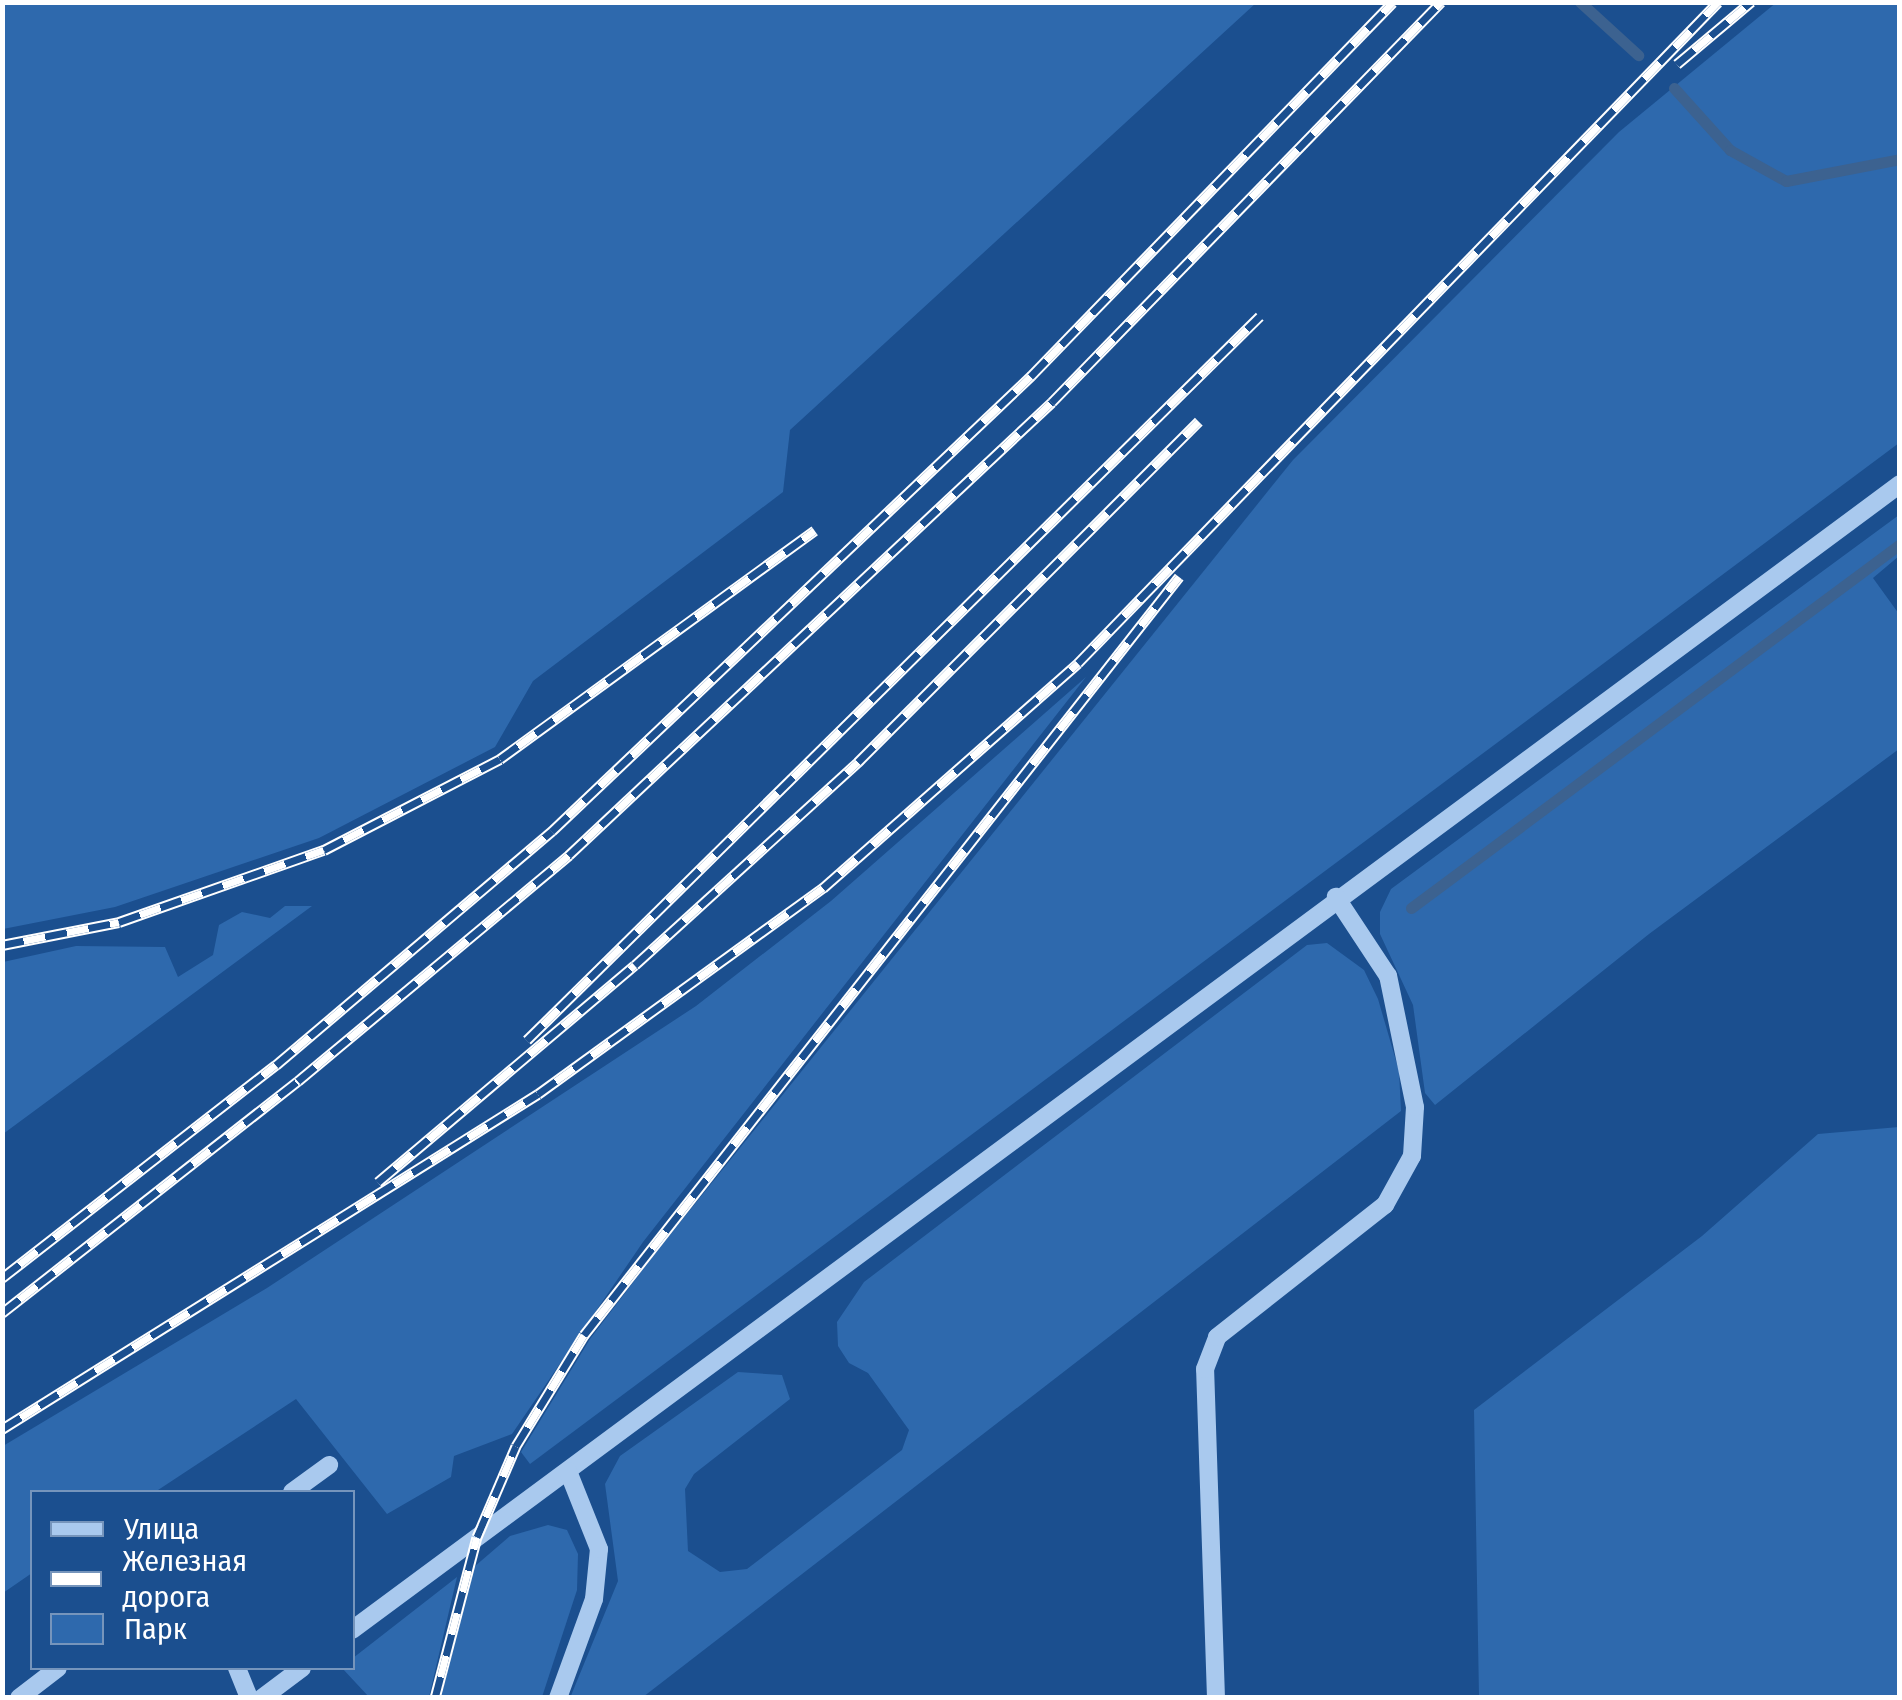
<!DOCTYPE html>
<meta charset="utf-8">
<style>
body{margin:0}
#map{position:relative;width:1902px;height:1700px;overflow:hidden;background:#1b4f8f;font-family:"Fira Sans Condensed",sans-serif}
div>[style]{position:absolute}
[style*='--x']{left:calc(var(--x)*1px);top:calc(var(--y)*1px);width:calc(var(--w)*1px);rotate:calc(var(--a)*1deg)}
.green>*{inset:0;background:#2e69ad}
.stream>*{height:11px;margin:-5.5px;padding:0 5.5px;transform-origin:5.5px;border-radius:5.5px;background:#3c6290}
.minor>*{height:18px;margin:-9px;padding:0 9px;transform-origin:9px;border-radius:9px;background:#a9c9ee}
.rail>*{height:11px;margin-top:-5.5px;transform-origin:0;background:repeating-linear-gradient(90deg,#1b4f8f 0 22px,#fff 0 44px);box-sizing:border-box;border-block:2px solid #fff}
span{translate:-50% -50%;white-space:nowrap;text-align:center;line-height:1.15;-webkit-text-stroke:9px #1b4f8f;paint-order:stroke}
.frame{position:absolute;inset:0;border:5px solid #fff;pointer-events:none}
.legend{position:absolute;left:30px;top:1490px;width:325px;height:180px;box-sizing:border-box;background:#1b4f8f;border:2px solid #7695bc;margin:0;padding:12px 18px;list-style:none;font-size:30px;color:#fff}
.legend li{display:flex;align-items:center;gap:20px;height:50px}
.legend b{width:50px;border:2px solid #7695bc}
</style>
<div id="map">
<div class="green">
<div style="clip-path:polygon(1777px 2px,1899px 3px,1899px 443px,530px 1464px,521px 1452px,590px 1339px,657px 1251px,1293px 460px,1619px 132px)"></div>
<div style="clip-path:polygon(2px 3px,3px 2px,1256px 3px,790px 430px,783px 492px,533px 681px,495px 747px,319px 838px,115px 907px,3px 929px)"></div>
<div style="clip-path:polygon(1899px 515px,1899px 556px,1873px 578px,1899px 614px,1899px 749px,1649px 934px,1435px 1105px,1425px 1093px,1413px 1005px,1380px 934px,1380px 912px,1391px 889px)"></div>
<div style="clip-path:polygon(1086px 677px,643px 1242px,512px 1434px,454px 1456px,451px 1477px,387px 1514px,296px 1399px,155px 1492px,32px 1492px,32px 1573px,3px 1593px,3px 1446px,267px 1288px,696px 1006px,831px 901px)"></div>
<div style="clip-path:polygon(285px 906px,312px 906px,3px 1134px,3px 962px,76px 946px,165px 947px,178px 977px,213px 955px,219px 925px,242px 912px,270px 918px)"></div>
<div style="clip-path:polygon(1327px 943px,1364px 970px,1378px 999px,1399px 1071px,1401px 1111px,643px 1697px,570px 1698px,618px 1581px,605px 1484px,620px 1456px,738px 1372px,782px 1375px,790px 1399px,694px 1474px,685px 1489px,688px 1551px,720px 1572px,747px 1569px,902px 1450px,909px 1430px,868px 1373px,849px 1363px,838px 1346px,837px 1322px,864px 1282px,1307px 945px)"></div>
<div style="clip-path:polygon(1899px 1127px,1899px 1697px,1479px 1697px,1474px 1410px,1702px 1236px,1818px 1134px)"></div>
<div style="clip-path:polygon(548px 1525px,567px 1530px,578px 1554px,577px 1590px,542px 1697px,441px 1697px,474px 1567px,510px 1536px)"></div>
<div style="clip-path:polygon(457px 1577px,429px 1697px,369px 1697px,342px 1668px,352px 1668px,353px 1658px)"></div>
</div>
<div class="stream">
<div style="--x:1580;--y:2;--w:79;--a:42.4"></div>
<div style="--x:1674;--y:88;--w:84;--a:47.9"></div>
<div style="--x:1730;--y:150;--w:64;--a:29"></div>
<div style="--x:1786;--y:181;--w:116;--a:-10.9"></div>
<div style="--x:1411;--y:908;--w:610;--a:-36.66"></div>
</div>
<div class="minor">
<div style="--x:292;--y:1492;--w:46;--a:-36.1"></div>
<div style="--x:352;--y:1630;--w:1926;--a:-36.51"></div>
<div style="--x:237;--y:1668;--w:32;--a:68"></div>
<div style="--x:19;--y:1698;--w:49;--a:-37.6"></div>
<div style="--x:262;--y:1698;--w:50;--a:-36.9"></div>
<div style="--x:558;--y:1698;--w:105;--a:-70"></div>
<div style="--x:594;--y:1599;--w:50;--a:-84.3"></div>
<div style="--x:599;--y:1549;--w:84;--a:-111.7"></div>
<div style="--x:1216;--y:1698;--w:329;--a:-91.9"></div>
<div style="--x:1205;--y:1369;--w:34;--a:-69"></div>
<div style="--x:1217;--y:1337;--w:214;--a:-38.2"></div>
<div style="--x:1385;--y:1205;--w:56;--a:-61.1"></div>
<div style="--x:1412;--y:1156;--w:49;--a:-86.5"></div>
<div style="--x:1415;--y:1107;--w:134;--a:-101.6"></div>
<div style="--x:1388;--y:976;--w:95;--a:-123.4"></div>
</div>
<div class="rail">
<div style="--x:1677;--y:64;--w:97;--a:-40"></div>
<div style="--x:2;--y:945;--w:119;--a:-11.1"></div>
<div style="--x:119;--y:922;--w:217;--a:-19.4"></div>
<div style="--x:324;--y:850;--w:198;--a:-27.3"></div>
<div style="--x:500;--y:759;--w:389;--a:-36"></div>
<div style="--x:527;--y:1040;--w:1030;--a:-44.65"></div>
<div style="--x:378;--y:1182;--w:336;--a:-40.2"></div>
<div style="--x:635;--y:965;--w:302;--a:-42.3"></div>
<div style="--x:858;--y:762;--w:482;--a:-45"></div>
<div style="--x:2;--y:1278;--w:347;--a:-37.9"></div>
<div style="--x:276;--y:1065;--w:362;--a:-40.3"></div>
<div style="--x:552;--y:831;--w:661;--a:-43.53"></div>
<div style="--x:1031;--y:376;--w:520;--a:-45.93"></div>
<div style="--x:2;--y:1313;--w:376;--a:-38.1"></div>
<div style="--x:298;--y:1081;--w:353;--a:-39.8"></div>
<div style="--x:569;--y:855;--w:662;--a:-43.16"></div>
<div style="--x:1052;--y:402;--w:558;--a:-45.8"></div>
<div style="--x:2;--y:1429;--w:632;--a:-32.01"></div>
<div style="--x:538;--y:1094;--w:352;--a:-35.9"></div>
<div style="--x:823;--y:888;--w:340;--a:-41.4"></div>
<div style="--x:1078;--y:663;--w:920;--a:-45.92"></div>
<div style="--x:435;--y:1698;--w:166;--a:-75.4"></div>
<div style="--x:477;--y:1537;--w:99;--a:-66.8"></div>
<div style="--x:516;--y:1446;--w:130;--a:-58.5"></div>
<div style="--x:584;--y:1335;--w:964;--a:-51.87"></div>
</div>
<div class="frame"></div>
<ul class="legend">
<li><b style="height:12px;background:#a9c9ee"></b>Улица</li>
<li><b style="height:12px;background:#fff"></b>Железная дорога</li>
<li><b style="height:28px;background:#2e69ad"></b>Парк</li>
</ul>
</div>
